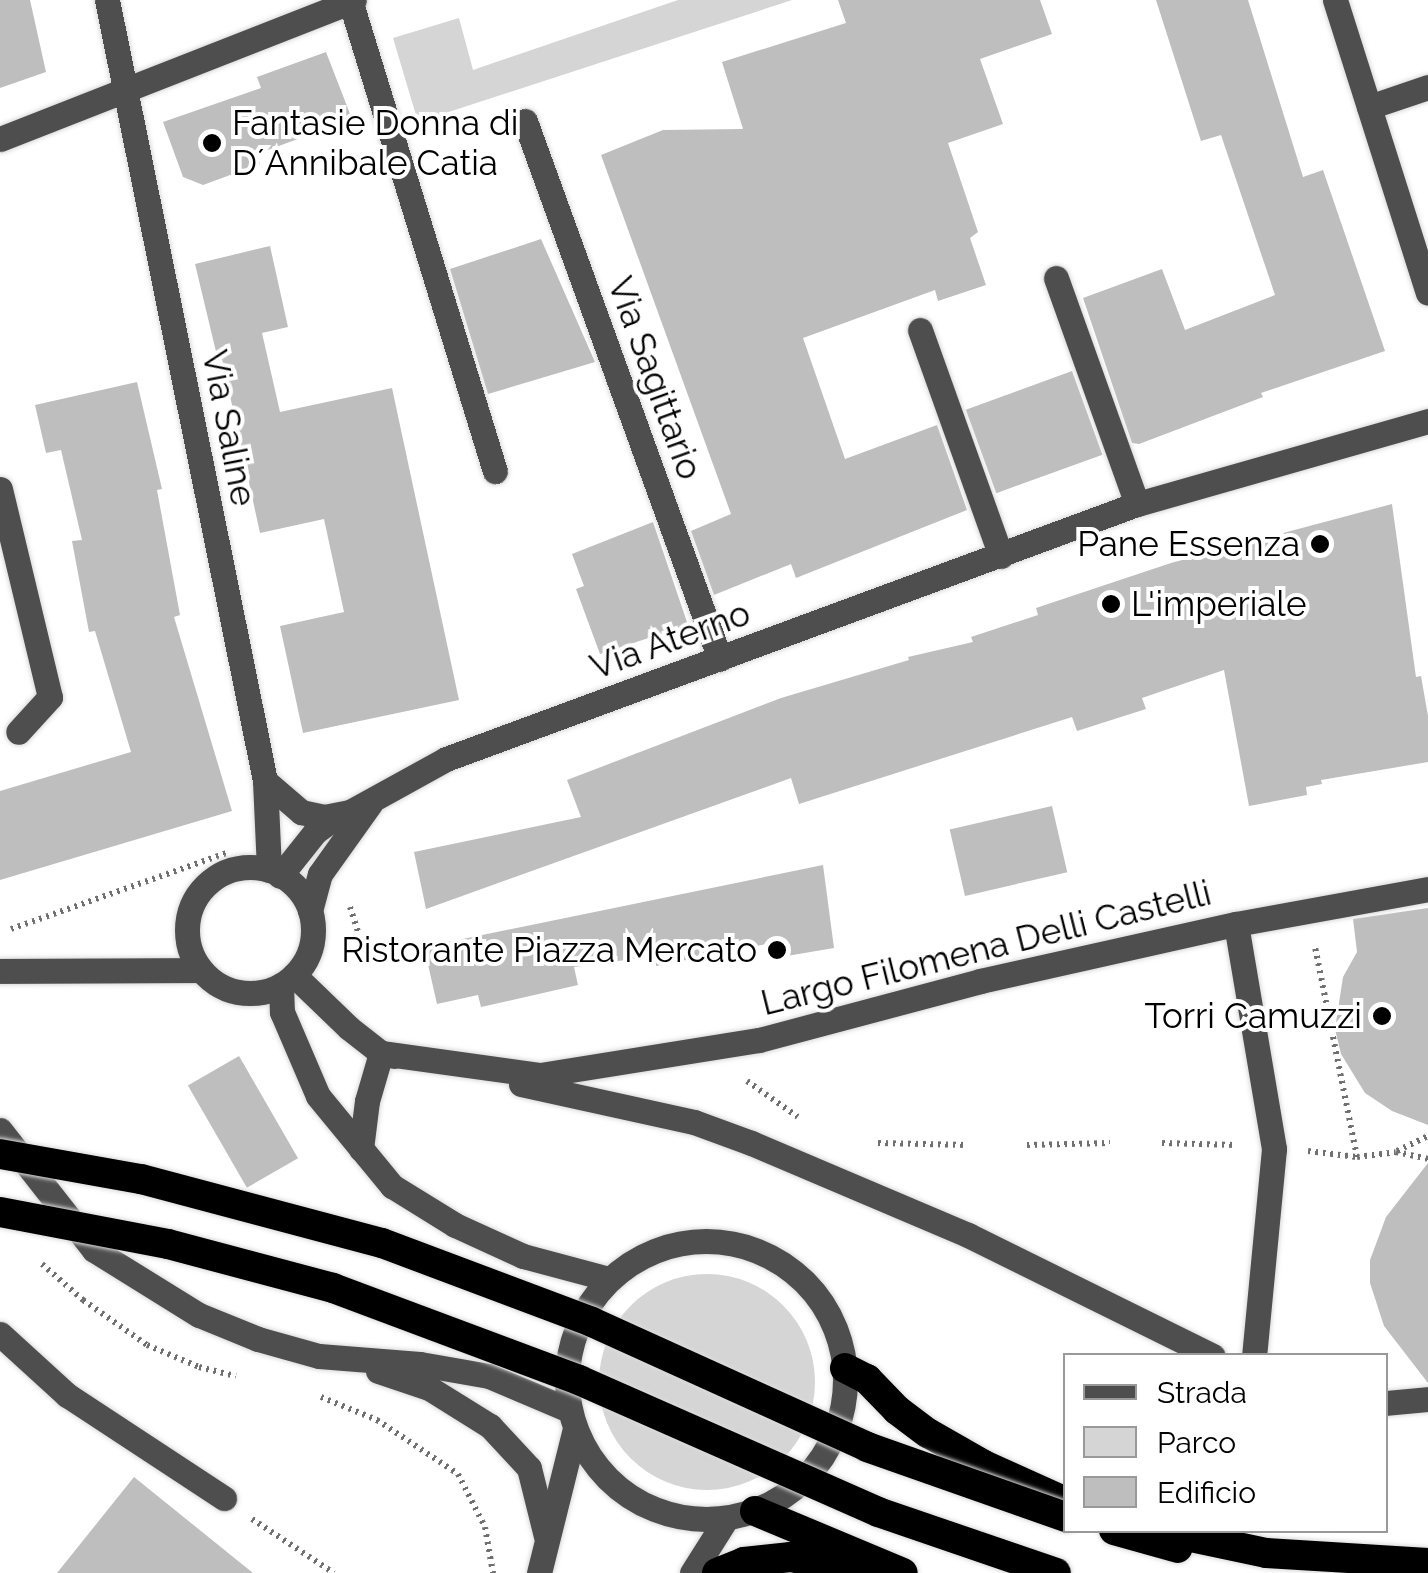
<!DOCTYPE html>
<meta charset="utf-8">
<style>
body{margin:0}
#map{position:relative;width:1428px;height:1573px;overflow:hidden;background:#fff;font-family:Raleway,sans-serif}
div>[style]{position:absolute}
[style*='--x']{left:calc(var(--x)*1px);top:calc(var(--y)*1px);width:calc(var(--w)*1px);rotate:calc(var(--a)*1deg)}
.green>*{inset:0;background:#d5d5d5}
.round{border-radius:50%}
.building>*{inset:0;background:#bebebe;transform-origin:0 0}
.path>*{height:6px;margin-top:-3px;transform-origin:0;background:repeating-linear-gradient(90deg,#707070 0 2.5px,transparent 0 7.5px)}
.roads{filter:drop-shadow(0 0 2px #dbdbdb) drop-shadow(0 0 2px #dbdbdb)}
.minor>*{height:25px;margin:-12.5px;padding:0 12.5px;transform-origin:12.5px;border-radius:12.5px;background:#4e4e4e}
.minor>.ring{margin:-12.5px;padding:0;box-sizing:content-box;background:none;border:25px solid #4e4e4e;border-radius:50%}
.highway>*{height:30px;margin:-15px;padding:0 15px;transform-origin:15px;border-radius:15px;background:#000}
.bridges{filter:drop-shadow(0 0 2px #dbdbdb) drop-shadow(0 0 2px #dbdbdb)}
.highway-bridge>*{height:30px;margin:-15px;padding:0 15px;transform-origin:15px;border-radius:15px;background:#000}
.dots>*{width:28px;height:28px;translate:-50% -50%;box-sizing:border-box;border:5px solid #fff;border-radius:50%}
span{translate:-50% -50%;white-space:nowrap;text-align:center;line-height:1.15;-webkit-text-stroke:8px #fff;paint-order:stroke}
.poi-label{font-size:35px;color:#000}
.left{translate:0 -50%;text-align:left}
.right{translate:-100% -50%;text-align:right}
.street-label{font-size:35px;color:#000}
.legend{position:absolute;left:1063px;top:1353px;width:325px;height:180px;box-sizing:border-box;background:#fff;border:2px solid #999;margin:0;padding:12px 18px;list-style:none;font-size:30px;color:#000}
.legend li{display:flex;align-items:center;gap:20px;height:50px}
.legend b{width:50px;border:2px solid #999}
</style>
<div id="map">
<div class="green">
<div style="clip-path:polygon(678px 0,792px 0,418px 122px,393px 38px,459px 18px,473px 70px)"></div>
<div class="round" style="left:599px;top:1274px;width:216px;height:216px"></div>
</div>
<div class="building">
<div style="clip-path:polygon(0 0,30px 0,46px 72px,0 88px)"></div>
<div style="clip-path:polygon(838px 0,1040px 0,1052px 34px,980px 59px,1003px 124px,948px 143px,978px 232px,970px 238px,986px 285px,938px 301px,935px 290px,803px 338px,845px 459px,937px 425px,967px 510px,796px 578px,791px 564px,714px 595px,691px 531px,731px 514px,601px 155px,663px 130px,743px 129px,722px 62px,846px 23px)"></div>
<div style="clip-path:polygon(1156px 0,1248px 0,1303px 177px,1323px 170px,1385px 351px,1261px 393px,1263px 397px,1139px 444px,1132px 443px,1083px 298px,1162px 269px,1185px 330px,1275px 295px,1221px 135px,1201px 141px)"></div>
<div style="clip-path:polygon(326px 52px,352px 119px,257px 154px,260px 164px,203px 185px,183px 177px,163px 122px,261px 88px,257px 77px)"></div>
<div style="clip-path:polygon(541px 239px,595px 362px,488px 394px,450px 269px)"></div>
<div style="clip-path:polygon(270px 246px,288px 327px,262px 333px,280px 412px,392px 388px,459px 700px,303px 733px,280px 626px,344px 612px,324px 519px,260px 533px,222px 359px,218px 360px,195px 264px)"></div>
<div style="left:1072px;top:371px;width:89px;height:113px;rotate:70deg"></div>
<div style="clip-path:polygon(137px 382px,162px 489px,157px 490px,180px 615px,174px 617px,232px 811px,0 880px,0 791px,131px 752px,95px 631px,89px 632px,72px 541px,82px 540px,61px 450px,46px 453px,35px 405px)"></div>
<div style="clip-path:polygon(1392px 504px,1416px 677px,1421px 676px,1428px 716px,1428px 762px,1321px 780px,1322px 784px,1306px 787px,1307px 795px,1249px 806px,1224px 670px,1142px 698px,1146px 709px,1077px 731px,1072px 717px,799px 804px,791px 778px,426px 909px,414px 852px,581px 817px,567px 780px,781px 698px,909px 660px,908px 657px,973px 642px,971px 637px,1038px 615px,1036px 608px,1171px 563px)"></div>
<div style="clip-path:polygon(653px 522px,688px 625px,600px 654px,576px 589px,584px 586px,572px 554px)"></div>
<div style="left:1052px;top:806px;width:68px;height:105px;rotate:77deg"></div>
<div style="clip-path:polygon(823px 865px,834px 948px,769px 959px,766px 944px,656px 966px,655px 956px,574px 967px,578px 985px,481px 1007px,478px 995px,437px 1004px,424px 947px)"></div>
<div style="clip-path:polygon(1428px 908px,1428px 1125px,1392px 1111px,1365px 1093px,1341px 1054px,1335px 1029px,1343px 977px,1357px 952px,1353px 919px)"></div>
<div style="left:239px;top:1056px;width:118px;height:59px;rotate:60deg"></div>
<div style="clip-path:polygon(1428px 1163px,1428px 1383px,1384px 1326px,1370px 1283px,1370px 1260px,1386px 1217px)"></div>
<div style="clip-path:polygon(134px 1477px,253px 1573px,57px 1573px)"></div>
</div>
<div class="path">
<div style="--x:350;--y:907;--w:29;--a:72"></div>
<div style="--x:11;--y:929;--w:232;--a:-19.4"></div>
<div style="--x:747;--y:1081;--w:62;--a:35.2"></div>
<div style="--x:878;--y:1143;--w:90;--a:1.3"></div>
<div style="--x:1162;--y:1143;--w:74;--a:1.5"></div>
<div style="--x:1027;--y:1145;--w:83;--a:-1.4"></div>
<div style="--x:1308;--y:1151;--w:49;--a:7"></div>
<div style="--x:1357;--y:1157;--w:214;--a:-101.3"></div>
<div style="--x:1397;--y:1151;--w:34;--a:-26"></div>
<div style="--x:1357;--y:1157;--w:39;--a:-7"></div>
<div style="--x:1396;--y:1152;--w:33;--a:12"></div>
<div style="--x:42;--y:1264;--w:55;--a:41.3"></div>
<div style="--x:83;--y:1300;--w:78;--a:35.1"></div>
<div style="--x:147;--y:1345;--w:56;--a:22.9"></div>
<div style="--x:199;--y:1367;--w:38;--a:14"></div>
<div style="--x:321;--y:1397;--w:61;--a:22.3"></div>
<div style="--x:377;--y:1420;--w:97;--a:33.7"></div>
<div style="--x:458;--y:1474;--w:59;--a:63"></div>
<div style="--x:485;--y:1527;--w:47;--a:80.1"></div>
<div style="--x:252;--y:1519;--w:98;--a:33.4"></div>
</div>
<div class="roads">
<div class="minor">
<div style="--x:107;--y:0;--w:797;--a:78.56"></div>
<div style="--x:265;--y:781;--w:89;--a:87.4"></div>
<div style="--x:350;--y:0;--w:493;--a:72.9"></div>
<div style="--x:1335;--y:0;--w:307;--a:72.4"></div>
<div style="--x:1369;--y:107;--w:62;--a:-18.7"></div>
<div style="--x:525;--y:121;--w:572;--a:70.08"></div>
<div style="--x:0;--y:139;--w:380;--a:-21.4"></div>
<div style="--x:1056;--y:278;--w:240;--a:70.3"></div>
<div style="--x:920;--y:330;--w:240;--a:70.3"></div>
<div style="--x:0;--y:489;--w:214;--a:76.5"></div>
<div style="--x:50;--y:697;--w:47;--a:132.4"></div>
<div style="--x:265;--y:781;--w:48;--a:40.7"></div>
<div style="--x:301;--y:812;--w:24;--a:12"></div>
<div style="--x:324;--y:817;--w:26;--a:-11"></div>
<div style="--x:350;--y:812;--w:110;--a:-28.9"></div>
<div style="--x:446;--y:759;--w:737;--a:-20.26"></div>
<div style="--x:1137;--y:504;--w:303;--a:-15.9"></div>
<div class="ring" style="left:187px;top:867px;width:101px;height:101px"></div>
<div style="--x:280;--y:876;--w:56;--a:-51.5"></div>
<div style="--x:315;--y:832;--w:27;--a:-36"></div>
<div style="--x:310;--y:911;--w:38;--a:-75"></div>
<div style="--x:320;--y:874;--w:86;--a:-54.5"></div>
<div style="--x:1236;--y:924;--w:228;--a:80.4"></div>
<div style="--x:1274;--y:1149;--w:208;--a:95.5"></div>
<div style="--x:0;--y:971;--w:200;--a:-0.3"></div>
<div style="--x:294;--y:975;--w:76;--a:43.9"></div>
<div style="--x:349;--y:1028;--w:41;--a:38"></div>
<div style="--x:381;--y:1053;--w:13;--a:13"></div>
<div style="--x:281;--y:985;--w:27;--a:88"></div>
<div style="--x:282;--y:1012;--w:91;--a:66.8"></div>
<div style="--x:318;--y:1096;--w:117;--a:50.6"></div>
<div style="--x:392;--y:1186;--w:74;--a:31.8"></div>
<div style="--x:455;--y:1225;--w:75;--a:24.5"></div>
<div style="--x:523;--y:1256;--w:89;--a:15"></div>
<div style="--x:381;--y:1053;--w:161;--a:7.9"></div>
<div style="--x:540;--y:1075;--w:222;--a:-9.1"></div>
<div style="--x:759;--y:1040;--w:229;--a:-14.9"></div>
<div style="--x:980;--y:981;--w:262;--a:-12.6"></div>
<div style="--x:1236;--y:924;--w:195;--a:-10.3"></div>
<div style="--x:521;--y:1084;--w:177;--a:12.4"></div>
<div style="--x:694;--y:1122;--w:61;--a:20.2"></div>
<div style="--x:751;--y:1143;--w:236;--a:23"></div>
<div style="--x:968;--y:1235;--w:273;--a:26.3"></div>
<div style="--x:0;--y:1130;--w:152;--a:51.9"></div>
<div style="--x:94;--y:1250;--w:123;--a:31.8"></div>
<div style="--x:199;--y:1315;--w:64;--a:22.1"></div>
<div style="--x:258;--y:1339;--w:63;--a:15.6"></div>
<div style="--x:319;--y:1356;--w:101;--a:4.5"></div>
<div style="--x:420;--y:1364;--w:70;--a:9.9"></div>
<div style="--x:489;--y:1376;--w:87;--a:23"></div>
<div style="--x:361;--y:1149;--w:48;--a:-82.9"></div>
<div style="--x:367;--y:1101;--w:50;--a:-73.7"></div>
<div class="ring" style="left:567px;top:1241px;width:253px;height:253px"></div>
<div style="--x:0;--y:1334;--w:91;--a:42.3"></div>
<div style="--x:67;--y:1395;--w:188;--a:33.3"></div>
<div style="--x:378;--y:1371;--w:54;--a:18.4"></div>
<div style="--x:429;--y:1388;--w:72;--a:31.9"></div>
<div style="--x:490;--y:1426;--w:57;--a:47.1"></div>
<div style="--x:529;--y:1468;--w:70;--a:76"></div>
<div style="--x:1386;--y:1403;--w:42;--a:-5.4"></div>
<div style="--x:539;--y:1573;--w:148;--a:-76"></div>
<div style="--x:692;--y:1573;--w:64;--a:-57.8"></div>
</div>
<div class="highway">
<div style="--x:845;--y:1368;--w:25;--a:27"></div>
<div style="--x:867;--y:1379;--w:43;--a:45.9"></div>
<div style="--x:897;--y:1410;--w:39;--a:37"></div>
<div style="--x:928;--y:1433;--w:64;--a:29.7"></div>
<div style="--x:984;--y:1465;--w:90;--a:24.3"></div>
<div style="--x:755;--y:1511;--w:160;--a:22.7"></div>
<div style="--x:1114;--y:1530;--w:66;--a:15.7"></div>
<div style="--x:1158;--y:1530;--w:110;--a:12"></div>
<div style="--x:1266;--y:1553;--w:162;--a:3.5"></div>
<div style="--x:717;--y:1573;--w:29;--a:-22"></div>
<div style="--x:744;--y:1562;--w:47;--a:-6.1"></div>
<div style="--x:791;--y:1557;--w:71;--a:13.1"></div>
</div>
</div>
<div class="bridges">
<div class="highway-bridge">
<div style="--x:0;--y:1154;--w:143;--a:10.1"></div>
<div style="--x:141;--y:1179;--w:249;--a:14.9"></div>
<div style="--x:382;--y:1243;--w:224;--a:20.6"></div>
<div style="--x:592;--y:1322;--w:302;--a:24.4"></div>
<div style="--x:867;--y:1447;--w:211;--a:19.4"></div>
<div style="--x:0;--y:1212;--w:171;--a:10.8"></div>
<div style="--x:168;--y:1244;--w:171;--a:14.9"></div>
<div style="--x:333;--y:1288;--w:263;--a:20.5"></div>
<div style="--x:579;--y:1380;--w:327;--a:23.8"></div>
<div style="--x:878;--y:1512;--w:188;--a:18.9"></div>
</div>
</div>
<div class="dots">
<div style="left:212px;top:143px;background:#000"></div>
<div style="left:1320px;top:544px;background:#000"></div>
<div style="left:1111px;top:604px;background:#000"></div>
<div style="left:777px;top:950px;background:#000"></div>
<div style="left:1382px;top:1016px;background:#000"></div>
</div>
<div class="poi-label">
<span class="left" style="left:232px;top:143px">Fantasie Donna di<br>D´Annibale Catia</span>
<span class="right" style="left:1300px;top:544px">Pane Essenza</span>
<span class="left" style="left:1131px;top:604px">L'imperiale</span>
<span class="right" style="left:757px;top:950px">Ristorante Piazza Mercato</span>
<span class="right" style="left:1362px;top:1016px">Torri Camuzzi</span>
</div>
<div class="street-label">
<span style="left:655px;top:378px;rotate:70deg">Via Sagittario</span>
<span style="left:229px;top:428px;rotate:79deg">Via Saline</span>
<span style="left:670px;top:640px;rotate:-20deg">Via Aterno</span>
<span style="left:986px;top:948px;rotate:-14deg">Largo Filomena Delli Castelli</span>
</div>
<ul class="legend">
<li><b style="height:12px;background:#4e4e4e"></b>Strada</li>
<li><b style="height:28px;background:#d5d5d5"></b>Parco</li>
<li><b style="height:28px;background:#bebebe"></b>Edificio</li>
</ul>
</div>
